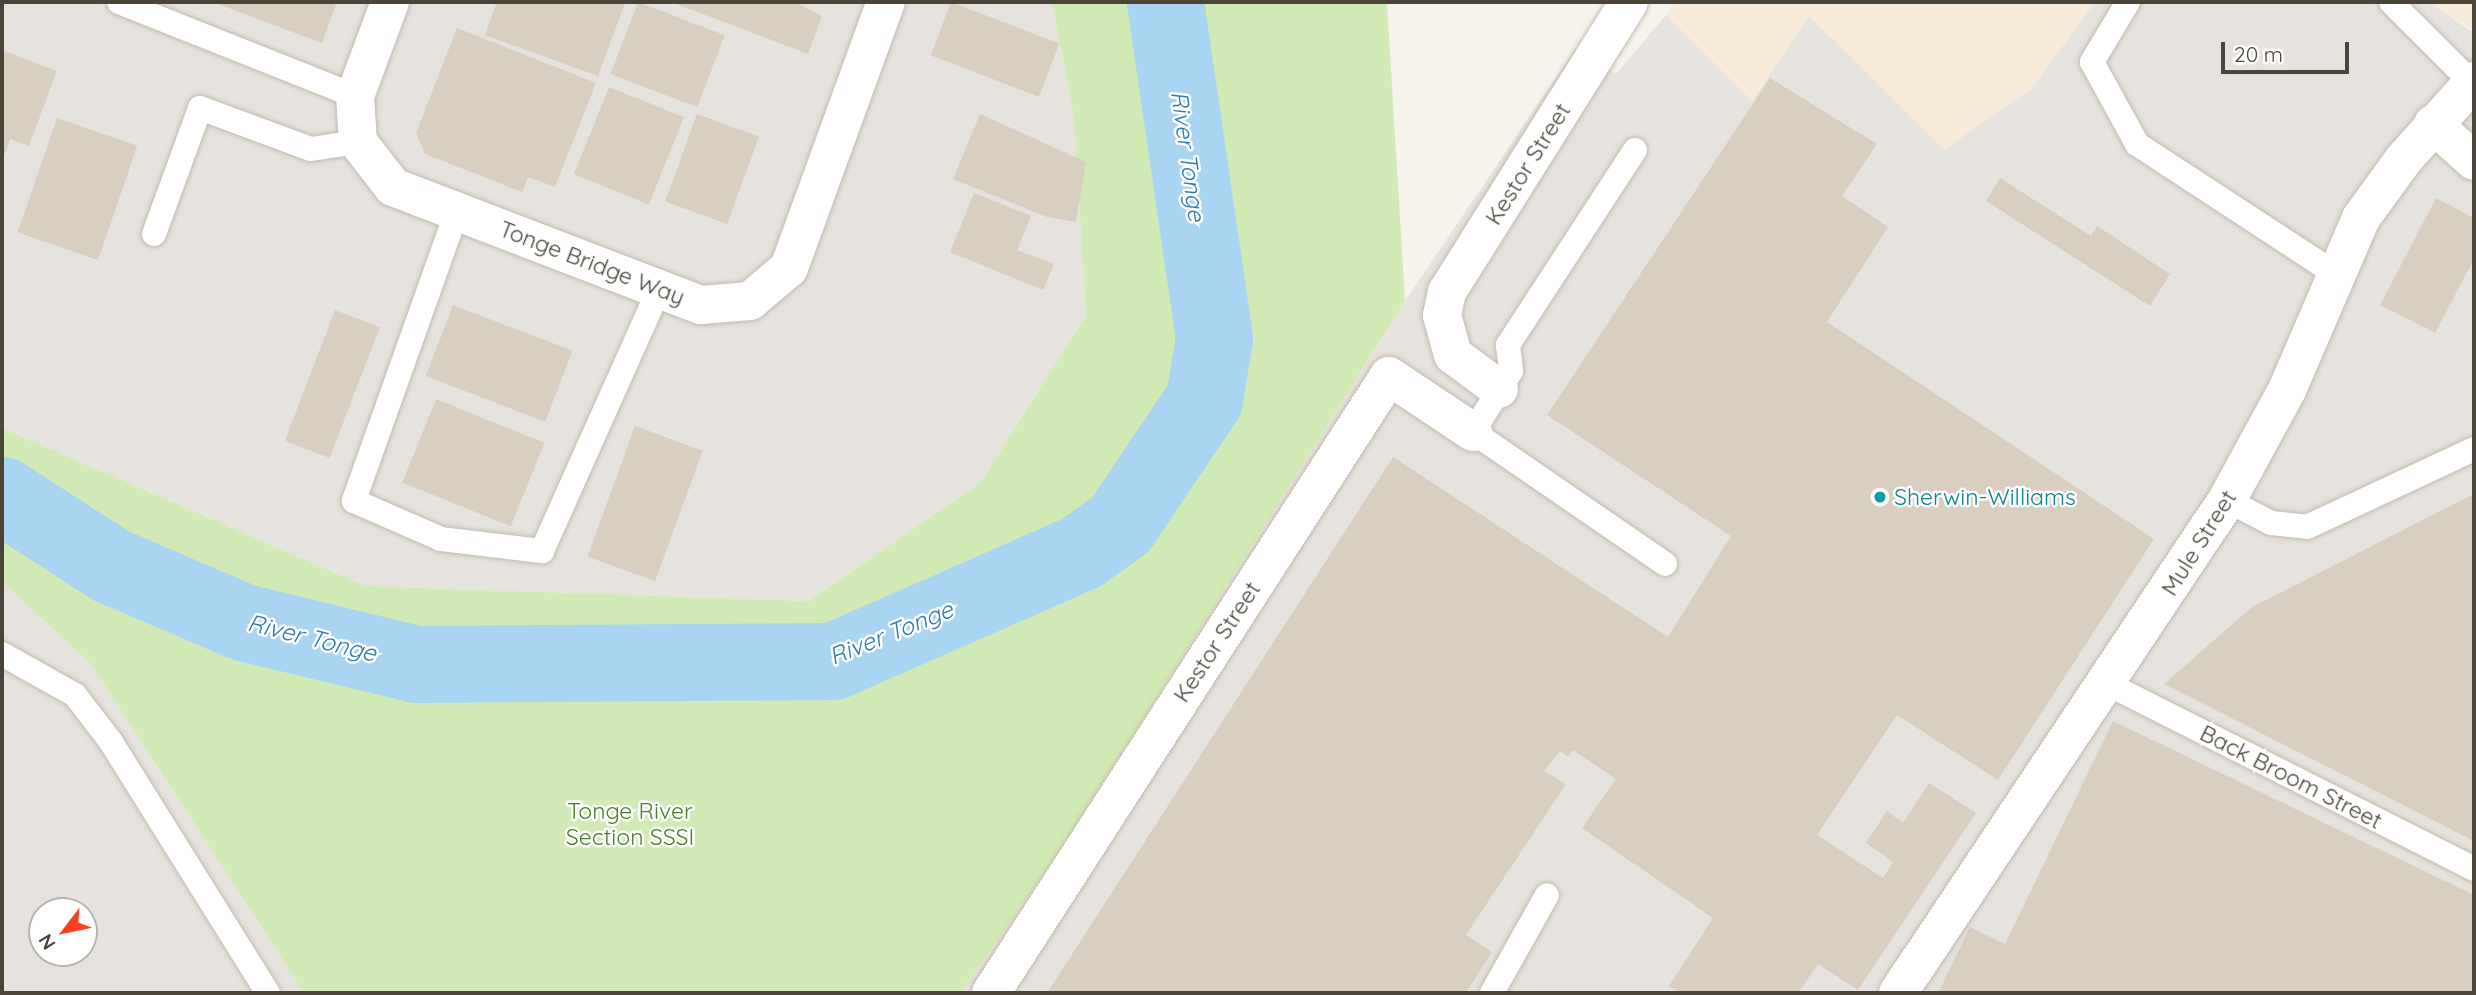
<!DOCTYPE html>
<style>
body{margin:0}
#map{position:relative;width:2476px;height:995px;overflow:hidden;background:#f6f3ec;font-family:Quicksand,sans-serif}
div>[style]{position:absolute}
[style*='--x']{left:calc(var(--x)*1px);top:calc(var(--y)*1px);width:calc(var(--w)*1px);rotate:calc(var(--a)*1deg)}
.commercial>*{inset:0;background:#f7ead8}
.industrial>*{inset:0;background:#e6e2dd}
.green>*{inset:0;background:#d2eab5}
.river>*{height:77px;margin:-38.5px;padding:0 38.5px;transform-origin:38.5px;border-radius:38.5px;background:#a9d4f2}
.building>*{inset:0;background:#d8cfc1;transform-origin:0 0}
.roads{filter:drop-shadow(0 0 2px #c2bbae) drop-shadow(0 0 2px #c2bbae)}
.service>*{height:24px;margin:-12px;padding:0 12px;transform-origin:12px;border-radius:12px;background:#fff}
.minor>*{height:38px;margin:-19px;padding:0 19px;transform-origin:19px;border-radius:19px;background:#fff}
.dots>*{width:19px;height:19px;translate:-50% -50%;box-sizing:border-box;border:4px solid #fff;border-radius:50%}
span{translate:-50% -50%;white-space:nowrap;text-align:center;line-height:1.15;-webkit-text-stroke:5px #fff;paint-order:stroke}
.street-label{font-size:23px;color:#4b4439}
.culture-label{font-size:23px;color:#0d838f}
.left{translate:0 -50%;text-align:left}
.park-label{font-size:23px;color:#4a7f2a}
.water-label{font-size:24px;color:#2e7ab2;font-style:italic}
.frame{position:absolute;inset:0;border:4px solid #4b4439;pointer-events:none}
.north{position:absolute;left:28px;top:897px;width:70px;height:70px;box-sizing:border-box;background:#fff;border:2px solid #b7b4b0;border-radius:50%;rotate:238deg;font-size:19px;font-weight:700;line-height:28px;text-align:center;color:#4b4439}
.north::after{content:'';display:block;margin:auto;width:24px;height:32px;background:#fc3f1d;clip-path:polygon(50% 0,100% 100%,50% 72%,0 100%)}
.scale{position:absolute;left:2221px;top:42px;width:128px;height:32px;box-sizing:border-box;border:4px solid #4b4439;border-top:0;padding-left:9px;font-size:21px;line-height:24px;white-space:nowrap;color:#4b4439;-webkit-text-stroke:5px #fff;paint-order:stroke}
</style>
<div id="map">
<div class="commercial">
<div style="clip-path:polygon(1675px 2px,2095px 2px,2031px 89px,1944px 151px,1809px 17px,1752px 101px,1666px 15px)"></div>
<div style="clip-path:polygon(2429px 2px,2474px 2px,2474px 27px,2471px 29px)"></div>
</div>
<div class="industrial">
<div style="clip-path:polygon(2px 2px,1052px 2px,1074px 118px,1086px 315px,981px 482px,809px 601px,366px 586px,2px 428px)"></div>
<div style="clip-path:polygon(2095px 2px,2429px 2px,2474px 33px,2474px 993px,960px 993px,1069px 838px,1405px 301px,1575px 49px,1616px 74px,1666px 15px,1752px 101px,1809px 16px,1944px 150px,2031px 89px)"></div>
<div style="clip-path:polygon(evenodd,2px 582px,91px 664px,304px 993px,2px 993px,2px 582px,42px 911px,84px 911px,84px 953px,42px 953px,42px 911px)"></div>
</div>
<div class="green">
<div style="clip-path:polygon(1052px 2px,1387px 2px,1405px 301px,1069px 838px,960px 993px,304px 993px,91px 664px,2px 582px,2px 428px,366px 586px,809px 601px,981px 482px,1086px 315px,1074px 118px)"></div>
</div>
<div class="river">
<div style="--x:2;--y:495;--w:129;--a:32.9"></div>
<div style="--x:110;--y:565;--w:145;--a:23.2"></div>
<div style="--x:243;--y:622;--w:179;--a:13.6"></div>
<div style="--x:417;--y:664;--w:416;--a:-0.4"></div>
<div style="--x:833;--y:661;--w:271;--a:-23.7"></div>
<div style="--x:1081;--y:552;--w:48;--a:-35.7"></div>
<div style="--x:1120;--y:524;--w:151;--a:-56.1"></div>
<div style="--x:1204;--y:399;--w:62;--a:-80.7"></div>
<div style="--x:1214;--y:338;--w:340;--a:-98.3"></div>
</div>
<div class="building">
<div style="clip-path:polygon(213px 2px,337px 2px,322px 43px)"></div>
<div style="clip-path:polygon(497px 2px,621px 2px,625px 3px,598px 76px,485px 35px)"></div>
<div style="left:638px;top:2px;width:93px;height:77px;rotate:21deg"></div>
<div style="clip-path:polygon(671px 2px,795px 2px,822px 16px,808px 54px)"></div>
<div style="left:951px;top:2px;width:116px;height:57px;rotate:21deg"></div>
<div style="clip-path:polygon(457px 28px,596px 83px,555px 187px,528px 177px,522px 192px,425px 154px,416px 133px)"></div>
<div style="clip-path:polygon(2px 50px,57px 71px,29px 146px,10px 139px,2px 161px)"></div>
<div style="clip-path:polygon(1770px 78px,1877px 144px,1842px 196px,1888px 227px,1827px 322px,2154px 539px,1998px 780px,1897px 715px,1817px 835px,1883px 878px,1893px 862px,1866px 843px,1887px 811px,1903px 823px,1929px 783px,1976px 813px,1858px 990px,1818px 964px,1798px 993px,1681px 993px,1669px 986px,1713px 918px,1582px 828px,1616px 779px,1573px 750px,1568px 757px,1560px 751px,1544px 771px,1566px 784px,1466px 935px,1492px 952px,1466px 993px,1047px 993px,1393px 457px,1668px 637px,1731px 536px,1547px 415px)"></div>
<div style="left:609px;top:87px;width:81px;height:94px;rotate:22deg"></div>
<div style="left:697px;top:114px;width:66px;height:93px;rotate:20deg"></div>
<div style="clip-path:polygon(980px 114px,1086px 162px,1076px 222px,1047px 217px,953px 179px)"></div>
<div style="left:57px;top:118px;width:85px;height:121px;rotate:19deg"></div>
<div style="clip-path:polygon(2000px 178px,2091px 236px,2097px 226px,2170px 274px,2150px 306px,1986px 201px)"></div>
<div style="clip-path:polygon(974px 193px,1031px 216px,1017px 250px,1054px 264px,1043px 290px,950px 252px)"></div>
<div style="clip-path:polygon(2436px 198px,2474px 218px,2474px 259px,2435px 333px,2380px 305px)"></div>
<div style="left:453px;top:305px;width:128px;height:76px;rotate:21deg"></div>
<div style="left:335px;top:310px;width:48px;height:140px;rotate:21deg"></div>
<div style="left:436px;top:399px;width:117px;height:90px;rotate:22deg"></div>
<div style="left:635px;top:426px;width:72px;height:139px;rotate:20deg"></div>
<div style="clip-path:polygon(2474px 494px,2474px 841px,2164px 684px,2252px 607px)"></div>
<div style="clip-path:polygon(2113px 721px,2474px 895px,2474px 993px,1938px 993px,1970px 927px,2005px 944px)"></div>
</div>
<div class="roads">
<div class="service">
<div style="--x:119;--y:2;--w:254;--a:21.7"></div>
<div style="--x:2128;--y:2;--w:70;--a:121"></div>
<div style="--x:2092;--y:62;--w:94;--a:61.2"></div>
<div style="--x:2137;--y:144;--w:238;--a:33.2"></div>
<div style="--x:2391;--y:2;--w:115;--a:45"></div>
<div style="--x:1635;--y:150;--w:233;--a:123.1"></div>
<div style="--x:1508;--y:345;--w:26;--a:83"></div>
<div style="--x:1511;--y:371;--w:72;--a:121.9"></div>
<div style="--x:1473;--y:432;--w:233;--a:34.5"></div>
<div style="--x:457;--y:211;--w:308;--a:109.6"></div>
<div style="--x:354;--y:501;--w:95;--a:23.6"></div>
<div style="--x:441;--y:539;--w:102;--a:6.8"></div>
<div style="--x:542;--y:551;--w:287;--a:-65.9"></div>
<div style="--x:154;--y:234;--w:134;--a:-69.9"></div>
<div style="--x:200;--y:108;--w:118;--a:20.3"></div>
<div style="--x:311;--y:149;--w:48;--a:-8.5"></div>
<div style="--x:2227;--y:500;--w:50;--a:27.6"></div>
<div style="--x:2271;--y:523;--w:36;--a:6"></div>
<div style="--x:2307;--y:527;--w:184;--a:-25"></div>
<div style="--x:2;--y:654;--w:84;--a:29.3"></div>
<div style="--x:75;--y:695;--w:59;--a:52.5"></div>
<div style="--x:111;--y:742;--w:296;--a:58"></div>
<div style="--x:2108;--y:684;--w:410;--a:26.8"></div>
<div style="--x:1492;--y:993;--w:112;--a:-60.7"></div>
</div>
<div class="minor">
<div style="--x:390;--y:2;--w:100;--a:110.4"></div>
<div style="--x:355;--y:96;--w:46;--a:86.3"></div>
<div style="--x:358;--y:142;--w:57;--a:52.1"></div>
<div style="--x:393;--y:187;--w:330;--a:21"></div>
<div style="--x:701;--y:305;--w:49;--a:-4.7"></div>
<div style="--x:750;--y:301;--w:51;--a:-40.2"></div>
<div style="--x:789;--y:268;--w:283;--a:-70"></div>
<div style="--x:2433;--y:124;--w:55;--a:42.1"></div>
<div style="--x:1499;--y:389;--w:57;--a:-143.5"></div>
<div style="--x:1453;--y:355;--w:41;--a:-105.4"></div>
<div style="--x:1442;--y:315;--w:24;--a:-78"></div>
<div style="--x:1447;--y:292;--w:342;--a:-57.9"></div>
<div style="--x:991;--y:993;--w:734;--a:-57.18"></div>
<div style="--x:1389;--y:376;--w:101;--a:33.7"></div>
<div style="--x:1898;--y:993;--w:593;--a:-56.28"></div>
<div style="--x:2227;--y:500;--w:125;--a:-61.4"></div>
<div style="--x:2287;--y:390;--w:187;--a:-66.7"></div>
<div style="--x:2361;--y:218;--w:73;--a:-53.9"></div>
<div style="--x:2404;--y:159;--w:105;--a:-48.1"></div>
</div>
</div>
<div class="dots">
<div style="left:1880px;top:497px;background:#0f9aa8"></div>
</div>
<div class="street-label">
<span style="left:1528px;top:164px;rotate:-58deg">Kestor Street</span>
<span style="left:592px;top:263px;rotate:21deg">Tonge Bridge Way</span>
<span style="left:2199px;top:543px;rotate:-58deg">Mule Street</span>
<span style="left:1217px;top:642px;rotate:-57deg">Kestor Street</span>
<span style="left:2291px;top:777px;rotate:27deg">Back Broom Street</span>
</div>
<div class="culture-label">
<span class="left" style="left:1894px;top:497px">Sherwin-Williams</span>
</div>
<div class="park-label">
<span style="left:630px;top:824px">Tonge River<br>Section SSSI</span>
</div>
<div class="water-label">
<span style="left:1188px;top:156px;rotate:82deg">River Tonge</span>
<span style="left:891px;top:633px;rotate:-22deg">River Tonge</span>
<span style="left:312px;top:638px;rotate:14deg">River Tonge</span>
</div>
<div class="frame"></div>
<div class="north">N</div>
<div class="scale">20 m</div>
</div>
